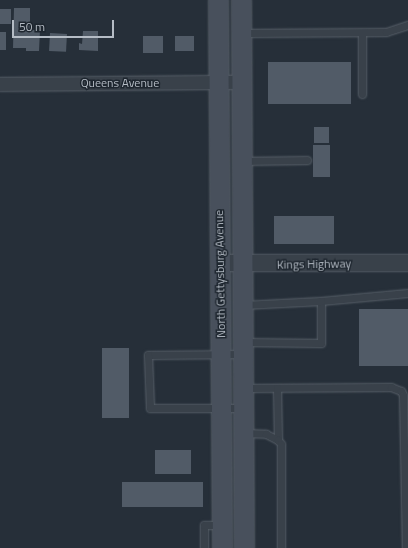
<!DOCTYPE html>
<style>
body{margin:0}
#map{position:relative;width:408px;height:548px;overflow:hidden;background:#262f39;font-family:"Titillium Web",sans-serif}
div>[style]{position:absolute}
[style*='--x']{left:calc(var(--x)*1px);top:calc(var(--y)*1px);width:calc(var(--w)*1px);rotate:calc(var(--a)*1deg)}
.building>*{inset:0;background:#515b67;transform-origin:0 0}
.roads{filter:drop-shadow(0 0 1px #575f68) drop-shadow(0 0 1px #575f68)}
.service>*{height:7px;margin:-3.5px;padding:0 3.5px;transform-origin:3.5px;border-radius:3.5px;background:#39414a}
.minor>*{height:13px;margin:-6.5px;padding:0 6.5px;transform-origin:6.5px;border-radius:6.5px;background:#39414a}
.tertiary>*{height:16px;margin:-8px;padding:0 8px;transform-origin:8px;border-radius:8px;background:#39414a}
.secondary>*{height:19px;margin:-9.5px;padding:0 9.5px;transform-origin:9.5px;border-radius:9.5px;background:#48505c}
span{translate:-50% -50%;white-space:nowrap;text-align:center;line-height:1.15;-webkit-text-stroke:3px #1e262f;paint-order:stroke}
.street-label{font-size:12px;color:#b5bcc5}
.scale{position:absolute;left:12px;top:20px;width:102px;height:18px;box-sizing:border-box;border:2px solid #b5bcc5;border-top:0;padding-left:5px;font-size:12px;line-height:14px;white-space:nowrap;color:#b5bcc5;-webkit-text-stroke:3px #1e262f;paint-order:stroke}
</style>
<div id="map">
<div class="building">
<div style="clip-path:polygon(14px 8px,30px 8px,30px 30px,40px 30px,39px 51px,26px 51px,26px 48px,13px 48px)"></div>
<div style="left:0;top:9px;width:11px;height:15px"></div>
<div style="clip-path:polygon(83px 31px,98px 31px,98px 51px,79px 50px,79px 43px,82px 44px)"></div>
<div style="left:0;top:32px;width:6px;height:18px"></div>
<div style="left:50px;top:33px;width:17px;height:18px;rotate:3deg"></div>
<div style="left:143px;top:36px;width:20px;height:17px"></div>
<div style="left:175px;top:36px;width:19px;height:15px"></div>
<div style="left:268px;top:62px;width:83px;height:42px"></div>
<div style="left:314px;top:127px;width:15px;height:16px"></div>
<div style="left:313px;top:145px;width:17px;height:32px"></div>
<div style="left:334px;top:216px;width:28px;height:60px;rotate:90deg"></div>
<div style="left:408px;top:309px;width:57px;height:49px;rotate:90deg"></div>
<div style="left:102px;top:348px;width:27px;height:70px"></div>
<div style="left:191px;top:450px;width:24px;height:36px;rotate:90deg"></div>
<div style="left:122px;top:482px;width:81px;height:25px"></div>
</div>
<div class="roads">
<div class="service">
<div style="--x:243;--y:33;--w:143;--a:-0.4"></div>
<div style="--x:386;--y:32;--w:23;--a:-18"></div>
<div style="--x:362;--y:94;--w:61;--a:-90"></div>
<div style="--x:243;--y:161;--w:64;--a:-0.9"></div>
<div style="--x:321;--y:301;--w:87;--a:-5.3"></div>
<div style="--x:243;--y:342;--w:78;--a:0.7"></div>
<div style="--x:321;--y:343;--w:42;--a:-90"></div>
<div style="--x:321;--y:301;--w:78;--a:177.1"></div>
<div style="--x:242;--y:354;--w:94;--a:179.4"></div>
<div style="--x:148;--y:355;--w:53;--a:87.8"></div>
<div style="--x:150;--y:408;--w:93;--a:0"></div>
<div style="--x:244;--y:388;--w:147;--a:-0.4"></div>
<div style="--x:391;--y:387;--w:11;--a:22"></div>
<div style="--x:401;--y:391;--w:4;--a:63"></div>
<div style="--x:403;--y:395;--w:153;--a:88.9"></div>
<div style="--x:277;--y:388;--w:52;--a:88.9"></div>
<div style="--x:243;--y:433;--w:23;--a:2"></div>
<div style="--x:266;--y:434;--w:13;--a:27"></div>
<div style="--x:278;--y:440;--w:5;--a:53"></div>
<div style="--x:281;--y:444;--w:104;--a:90"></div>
<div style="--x:204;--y:548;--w:23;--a:-90"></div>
<div style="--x:204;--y:525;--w:17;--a:0"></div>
</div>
<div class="minor">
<div style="--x:0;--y:84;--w:241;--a:-0.5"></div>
</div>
<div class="tertiary">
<div style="--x:220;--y:263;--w:188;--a:0"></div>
</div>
<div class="secondary">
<div style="--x:218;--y:0;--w:548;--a:89.58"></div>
<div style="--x:241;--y:0;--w:548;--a:89.69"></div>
</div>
</div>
<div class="street-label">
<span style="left:120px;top:83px">Queens Avenue</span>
<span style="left:314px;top:264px;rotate:-1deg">Kings Highway</span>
<span style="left:220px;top:274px;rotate:-91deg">North Gettysburg Avenue</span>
</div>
<div class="scale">50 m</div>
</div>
